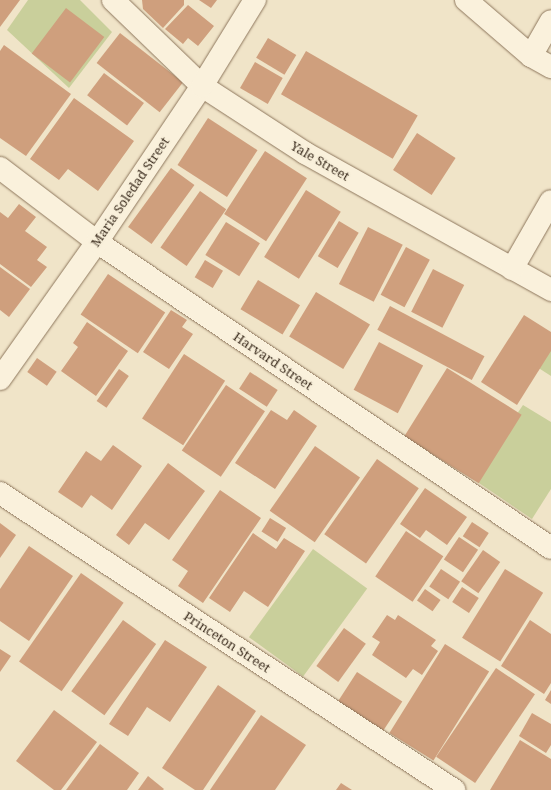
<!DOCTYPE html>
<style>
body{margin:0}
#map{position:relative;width:551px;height:790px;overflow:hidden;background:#f0e4c8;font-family:"Noto Serif",serif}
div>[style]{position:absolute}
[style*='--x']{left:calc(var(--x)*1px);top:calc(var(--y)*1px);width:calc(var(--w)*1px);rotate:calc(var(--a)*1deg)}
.green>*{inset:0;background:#c9cf9b;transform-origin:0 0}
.building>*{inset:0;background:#cf9f7d;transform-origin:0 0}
.roads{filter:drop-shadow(0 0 1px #8d765c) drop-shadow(0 0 1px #8d765c)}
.minor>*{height:22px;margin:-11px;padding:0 11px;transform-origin:11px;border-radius:11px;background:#faf1dc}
span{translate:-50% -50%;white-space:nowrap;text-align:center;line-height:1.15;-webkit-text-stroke:3px #f7eed8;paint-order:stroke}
.street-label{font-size:13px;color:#3d2e20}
</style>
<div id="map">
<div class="green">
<div style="clip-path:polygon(28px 0,80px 0,112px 32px,69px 88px,7px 30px)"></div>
<div style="clip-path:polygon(551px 341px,551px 376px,537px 367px)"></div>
<div style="clip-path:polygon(523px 405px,551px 422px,551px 489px,532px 519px,473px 479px)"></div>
<div style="left:313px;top:549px;width:67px;height:109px;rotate:36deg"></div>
</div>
<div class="building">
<div style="clip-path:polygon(0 0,20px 0,0 27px)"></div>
<div style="clip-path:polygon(142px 0,184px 0,184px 5px,163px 28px,143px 9px)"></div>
<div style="clip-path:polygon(199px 0,217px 0,211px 8px)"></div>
<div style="clip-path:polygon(188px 5px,214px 26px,198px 46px,188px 38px,183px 44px,165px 29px)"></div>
<div style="left:66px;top:8px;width:48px;height:57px;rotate:37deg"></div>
<div style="left:120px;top:33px;width:80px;height:38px;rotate:38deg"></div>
<div style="left:268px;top:38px;width:33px;height:23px;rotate:31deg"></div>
<div style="clip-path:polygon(4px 45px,71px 94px,26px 156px,0 138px,0 51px)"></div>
<div style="left:306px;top:51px;width:129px;height:50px;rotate:30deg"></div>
<div style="left:255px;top:62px;width:32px;height:30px;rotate:30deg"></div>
<div style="left:104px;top:73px;width:50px;height:28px;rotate:37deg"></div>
<div style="clip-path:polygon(74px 98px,134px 141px,98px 191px,68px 169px,59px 180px,30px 159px)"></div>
<div style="left:208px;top:118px;width:59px;height:56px;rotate:33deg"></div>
<div style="left:417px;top:133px;width:46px;height:44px;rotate:33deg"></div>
<div style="left:265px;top:151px;width:50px;height:75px;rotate:33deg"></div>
<div style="left:171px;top:168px;width:29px;height:73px;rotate:36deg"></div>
<div style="left:306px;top:190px;width:41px;height:79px;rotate:32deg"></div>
<div style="left:200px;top:191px;width:32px;height:69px;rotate:35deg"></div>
<div style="clip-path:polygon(19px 204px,36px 217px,25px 231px,47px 247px,37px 260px,47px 267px,31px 287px,0 264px,0 212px,8px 218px)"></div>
<div style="left:339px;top:221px;width:23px;height:41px;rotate:31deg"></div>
<div style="left:226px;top:222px;width:40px;height:39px;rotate:32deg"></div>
<div style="left:368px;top:227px;width:39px;height:64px;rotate:27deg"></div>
<div style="left:406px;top:247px;width:27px;height:54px;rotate:28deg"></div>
<div style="left:205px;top:260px;width:21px;height:20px;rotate:31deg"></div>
<div style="clip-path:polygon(0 267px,30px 289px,9px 317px,0 310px)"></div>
<div style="left:433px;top:269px;width:35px;height:48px;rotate:27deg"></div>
<div style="left:108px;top:274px;width:69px;height:49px;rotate:34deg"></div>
<div style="left:258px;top:280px;width:49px;height:34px;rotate:31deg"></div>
<div style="left:316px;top:292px;width:63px;height:52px;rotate:31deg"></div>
<div style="left:390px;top:306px;width:107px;height:27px;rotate:28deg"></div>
<div style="clip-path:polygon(171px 310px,187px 320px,182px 327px,193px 334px,169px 369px,143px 352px)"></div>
<div style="clip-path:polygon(524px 315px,551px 332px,551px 351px,517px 405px,481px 382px)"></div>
<div style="clip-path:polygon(87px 322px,128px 351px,96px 396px,61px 371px,78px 347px,73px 343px)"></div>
<div style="left:379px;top:342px;width:50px;height:54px;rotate:28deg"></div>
<div style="left:184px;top:354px;width:49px;height:77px;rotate:33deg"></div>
<div style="left:37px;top:358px;width:24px;height:17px;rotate:35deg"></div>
<div style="left:447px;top:368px;width:88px;height:81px;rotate:32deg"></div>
<div style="left:119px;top:369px;width:12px;height:39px;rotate:35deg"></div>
<div style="left:250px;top:372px;width:33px;height:20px;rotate:33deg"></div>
<div style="left:226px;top:385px;width:47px;height:79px;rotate:34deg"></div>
<div style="clip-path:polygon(271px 410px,287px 420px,294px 410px,317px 426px,275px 489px,235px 463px)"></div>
<div style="clip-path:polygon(113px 445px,142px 466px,112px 510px,91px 495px,82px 508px,58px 492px,86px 451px,101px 461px)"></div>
<div style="left:315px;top:446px;width:55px;height:79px;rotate:35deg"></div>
<div style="left:377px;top:459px;width:51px;height:92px;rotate:35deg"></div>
<div style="clip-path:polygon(168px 463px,205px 491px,169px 540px,145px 523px,129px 545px,116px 535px)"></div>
<div style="clip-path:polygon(425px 488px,467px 517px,447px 545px,426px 530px,420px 538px,400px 524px)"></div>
<div style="clip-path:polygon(220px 490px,261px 518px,203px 603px,178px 586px,188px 571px,172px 560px)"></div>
<div style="left:270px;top:518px;width:19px;height:16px;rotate:32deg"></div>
<div style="left:472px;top:522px;width:20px;height:17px;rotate:33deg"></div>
<div style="clip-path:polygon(0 523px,16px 535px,0 558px)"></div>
<div style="left:406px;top:531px;width:45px;height:55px;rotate:34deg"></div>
<div style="clip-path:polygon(253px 533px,276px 549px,284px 538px,305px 551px,268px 607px,244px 591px,230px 612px,209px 598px)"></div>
<div style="left:459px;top:537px;width:23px;height:27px;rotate:34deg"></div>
<div style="clip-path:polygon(29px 546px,73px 576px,29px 641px,0 621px,0 589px)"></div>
<div style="left:483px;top:550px;width:21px;height:38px;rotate:35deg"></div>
<div style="left:441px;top:569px;width:23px;height:21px;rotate:34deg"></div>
<div style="left:505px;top:569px;width:45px;height:81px;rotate:32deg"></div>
<div style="left:81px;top:573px;width:52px;height:108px;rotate:35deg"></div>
<div style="left:462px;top:587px;width:20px;height:18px;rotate:33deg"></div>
<div style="left:425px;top:589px;width:19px;height:14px;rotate:35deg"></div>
<div style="clip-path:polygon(387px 615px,395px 620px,398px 615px,436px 640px,431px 646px,438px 651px,422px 675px,413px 669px,406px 678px,372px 655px,380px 642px,372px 637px)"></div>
<div style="left:123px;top:620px;width:41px;height:88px;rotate:36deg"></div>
<div style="clip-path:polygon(530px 620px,551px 634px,551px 683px,544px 694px,501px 666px)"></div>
<div style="left:344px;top:628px;width:27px;height:47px;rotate:36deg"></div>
<div style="clip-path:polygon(165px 640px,207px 667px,170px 722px,147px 707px,128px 736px,109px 724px)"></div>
<div style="left:445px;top:644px;width:52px;height:105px;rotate:32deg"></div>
<div style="clip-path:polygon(0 649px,11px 656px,0 672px)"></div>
<div style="left:496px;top:668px;width:47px;height:107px;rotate:34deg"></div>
<div style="left:357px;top:672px;width:54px;height:39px;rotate:33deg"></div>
<div style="clip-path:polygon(218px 685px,256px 711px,203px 790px,195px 790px,162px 768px)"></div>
<div style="clip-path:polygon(551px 690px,551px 704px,545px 700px)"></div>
<div style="clip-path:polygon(54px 710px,97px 742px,61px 790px,54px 790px,16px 761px)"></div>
<div style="clip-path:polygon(532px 713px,551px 724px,551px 745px,546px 753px,519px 736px)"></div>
<div style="clip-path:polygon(261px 715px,306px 745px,275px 790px,210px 790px)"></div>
<div style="clip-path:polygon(520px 740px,551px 759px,551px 790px,490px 790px)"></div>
<div style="clip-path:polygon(100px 744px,139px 773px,127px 790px,66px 790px)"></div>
<div style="clip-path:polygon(148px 776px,164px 789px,163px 790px,138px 790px)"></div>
<div style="clip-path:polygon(341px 783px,352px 790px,336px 790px)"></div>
</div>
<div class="roads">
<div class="minor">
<div style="--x:113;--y:0;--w:124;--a:44"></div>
<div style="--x:202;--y:86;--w:123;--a:33"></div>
<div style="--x:305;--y:153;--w:282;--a:29.1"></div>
<div style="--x:466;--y:0;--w:86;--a:40.7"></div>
<div style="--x:531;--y:56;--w:23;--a:29"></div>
<div style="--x:531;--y:56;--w:40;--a:-60.3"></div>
<div style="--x:0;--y:168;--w:122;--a:37.3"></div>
<div style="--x:97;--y:242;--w:547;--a:33.98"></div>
<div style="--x:512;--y:269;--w:78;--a:-60.2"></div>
<div style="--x:0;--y:379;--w:168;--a:-54.7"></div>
<div style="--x:97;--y:242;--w:188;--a:-56.1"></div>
<div style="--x:202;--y:86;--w:101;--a:-58.4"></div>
<div style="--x:0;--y:493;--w:543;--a:33.19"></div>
</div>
</div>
<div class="street-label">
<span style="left:320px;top:161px;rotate:30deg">Yale Street</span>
<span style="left:130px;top:192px;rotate:-56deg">Maria Soledad Street</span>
<span style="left:273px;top:361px;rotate:34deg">Harvard Street</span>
<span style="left:227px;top:642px;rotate:33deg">Princeton Street</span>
</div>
</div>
